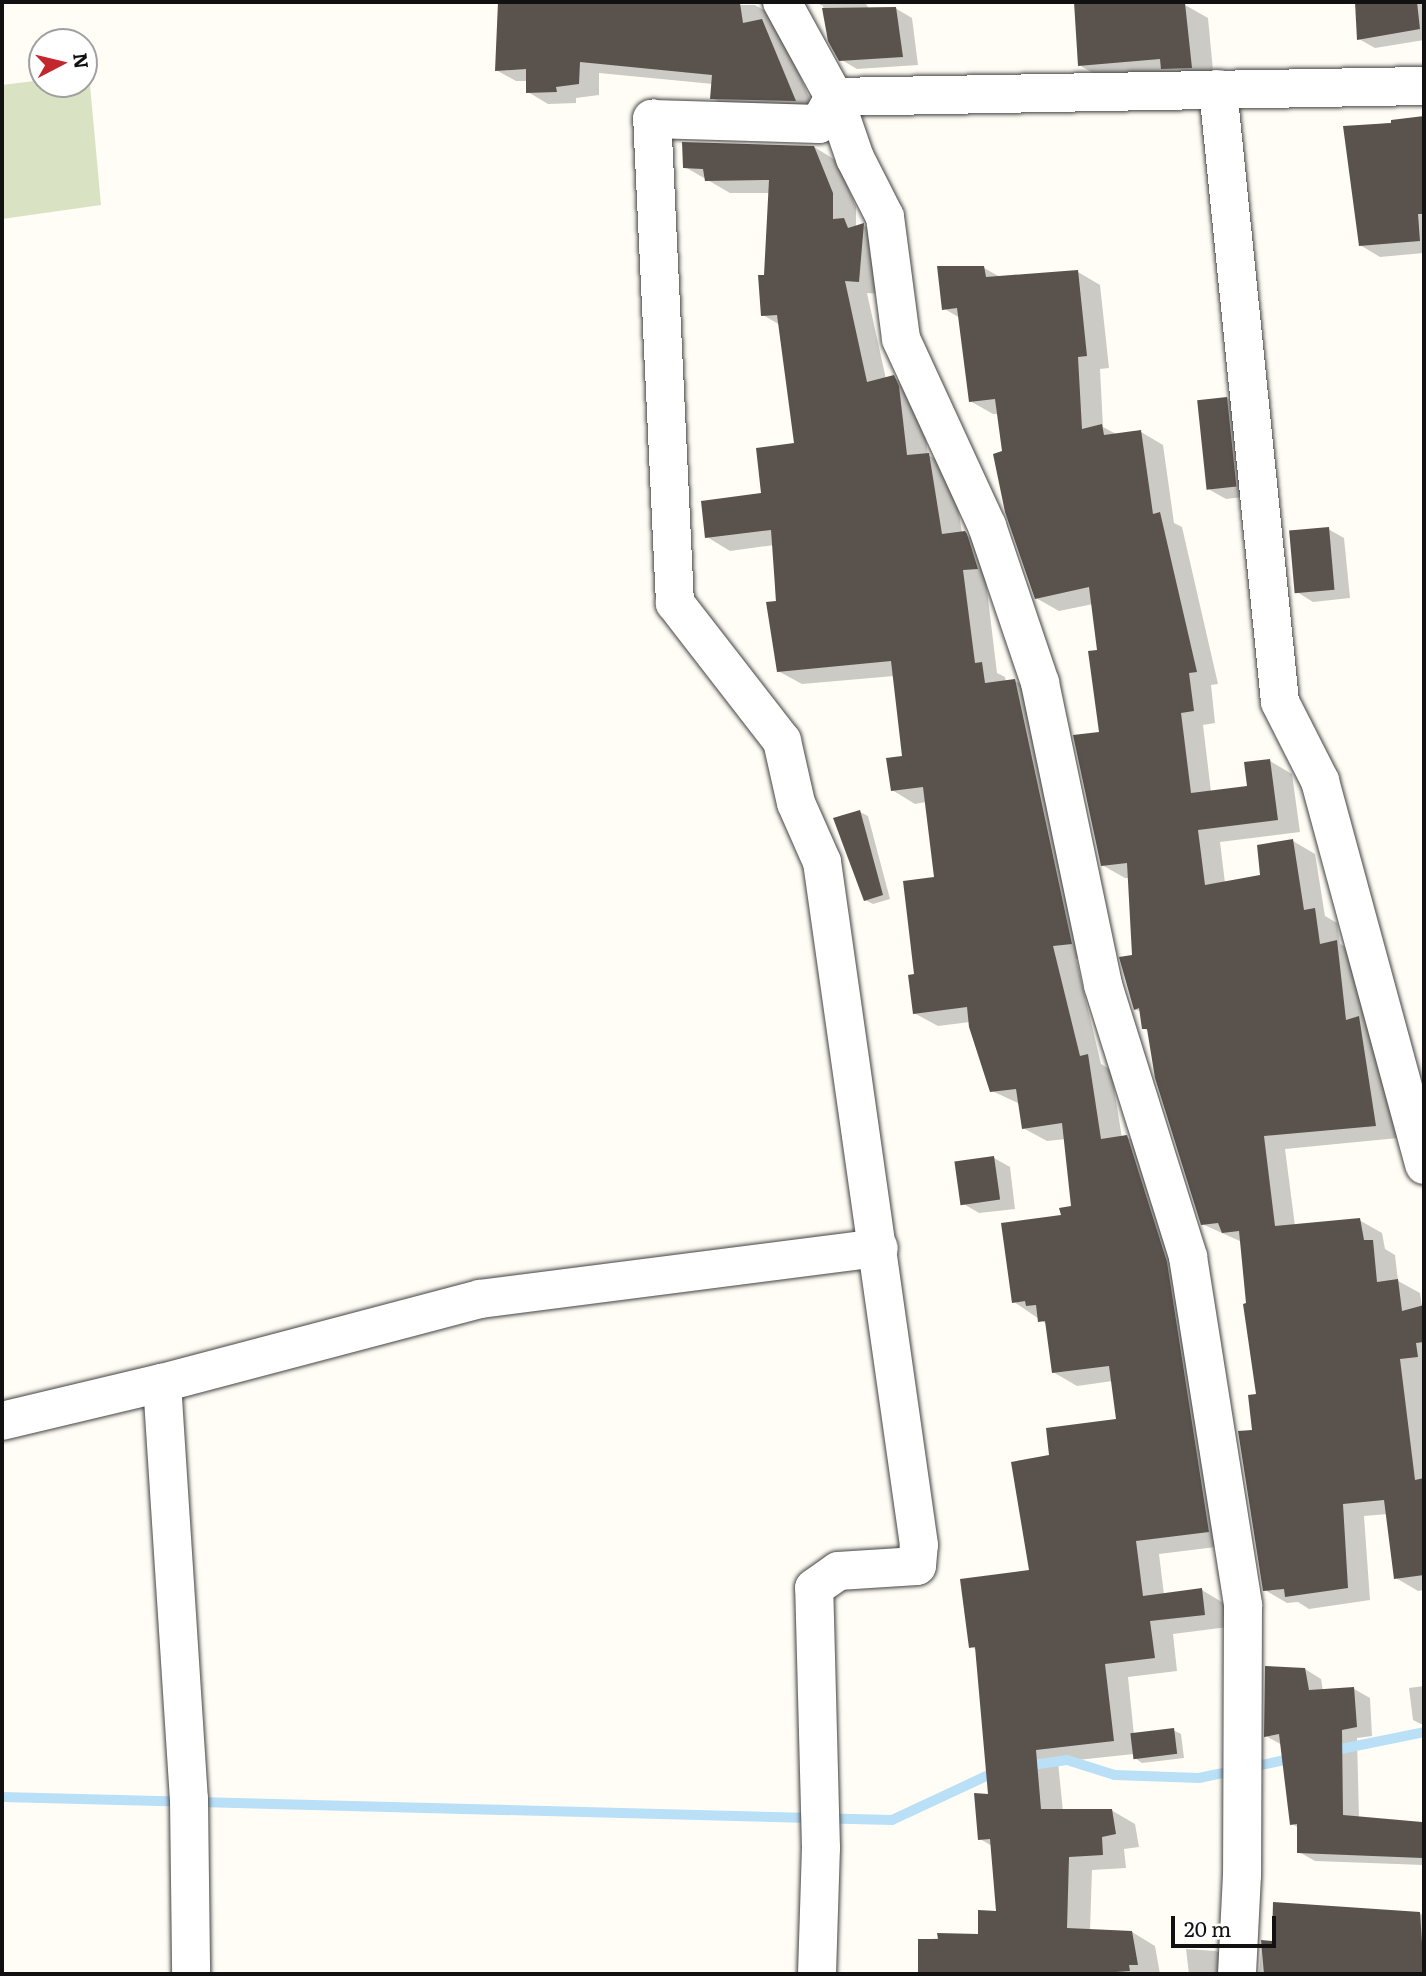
<!DOCTYPE html>
<style>
body{margin:0}
#map{position:relative;width:1426px;height:1976px;overflow:hidden;background:#fffdf5;font-family:Literata,serif}
div>[style]{position:absolute}
[style*='--x']{left:calc(var(--x)*1px);top:calc(var(--y)*1px);width:calc(var(--w)*1px);rotate:calc(var(--a)*1deg)}
.cemetery>*{inset:0;background:#d9e3c4}
.shadow>*{inset:0;background:#0003}
.stream>*{height:10px;margin:-5px;padding:0 5px;transform-origin:5px;border-radius:5px;background:#b9e0f7}
.building>*{inset:0;background:#5a524d;transform-origin:0 0}
.roads{filter:drop-shadow(0 0 2px #444) drop-shadow(0 0 2px #444)}
.minor>*{height:38px;margin:-19px;padding:0 19px;transform-origin:19px;border-radius:19px;background:#fff}
span{translate:-50% -50%;white-space:nowrap;text-align:center;line-height:1.15;-webkit-text-stroke:7px #fff;paint-order:stroke}
.frame{position:absolute;inset:0;border:4px solid #111;pointer-events:none}
.north{position:absolute;left:28px;top:28px;width:70px;height:70px;box-sizing:border-box;background:#fff;border:2px solid #a0a0a0;border-radius:50%;rotate:83deg;font-size:19px;font-weight:700;line-height:28px;text-align:center;color:#111}
.north::after{content:'';display:block;margin:auto;width:24px;height:32px;background:#c4262e;clip-path:polygon(50% 0,100% 100%,50% 72%,0 100%)}
.scale{position:absolute;left:1171px;top:1916px;width:105px;height:32px;box-sizing:border-box;border:4px solid #111;border-top:0;padding-left:9px;font-size:21px;line-height:24px;white-space:nowrap;color:#111;-webkit-text-stroke:5px #fff;paint-order:stroke}
</style>
<div id="map">
<div class="cemetery">
<div style="clip-path:polygon(89px 74px,101px 205px,2px 219px,2px 85px,42px 80px,42px 84px,84px 84px,84px 75px)"></div>
</div>
<div class="shadow">
<div style="clip-path:polygon(500px 2px,713px 2px,719px 5px,755px 5px,776px 17px,815px 112px,732px 109px,712px 98px,713px 84px,599px 73px,599px 95px,576px 98px,576px 103px,548px 104px,528px 92px,528px 81px,516px 81px,496px 70px)"></div>
<div style="clip-path:polygon(816px 2px,865px 2px,869px 9px,895px 8px,912px 18px,918px 65px,857px 69px,840px 59px,830px 40px,823px 6px)"></div>
<div style="clip-path:polygon(1076px 2px,1166px 2px,1167px 5px,1185px 5px,1208px 18px,1214px 81px,1102px 78px,1079px 65px)"></div>
<div style="clip-path:polygon(1357px 2px,1424px 2px,1424px 40px,1375px 48px,1359px 39px)"></div>
<div style="clip-path:polygon(1424px 119px,1424px 253px,1380px 257px,1360px 245px,1345px 128px)"></div>
<div style="clip-path:polygon(814px 147px,837px 161px,856px 207px,856px 227px,863px 225px,886px 239px,882px 294px,867px 293px,886px 379px,893px 377px,917px 391px,921px 401px,928px 455px,952px 468px,962px 533px,988px 546px,986px 582px,997px 673px,1005px 677px,1006px 682px,1015px 681px,1038px 694px,1095px 957px,1076px 959px,1101px 1064px,1111px 1070px,1122px 1138px,1127px 1137px,1150px 1151px,1232px 1545px,1159px 1554px,1164px 1595px,1202px 1590px,1225px 1604px,1228px 1627px,1173px 1634px,1177px 1671px,1128px 1677px,1134px 1735px,1173px 1730px,1181px 1734px,1184px 1758px,1142px 1763px,1135px 1758px,1134px 1754px,1058px 1762px,1063px 1811px,1111px 1810px,1135px 1824px,1139px 1847px,1124px 1849px,1126px 1868px,1092px 1870px,1090px 1931px,1132px 1932px,1155px 1946px,1160px 1974px,920px 1974px,919px 1940px,980px 1935px,998px 1913px,992px 1846px,980px 1839px,989px 1796px,977px 1650px,970px 1646px,1031px 1572px,1051px 1456px,1118px 1421px,1113px 1381px,1077px 1386px,1053px 1372px,1048px 1325px,1014px 1302px,1063px 1217px,1073px 1207px,1066px 1139px,1047px 1141px,1023px 1128px,1020px 1104px,992px 1091px,970px 1022px,938px 1026px,914px 1013px,916px 975px,936px 878px,926px 802px,915px 804px,892px 790px,904px 757px,894px 676px,802px 684px,778px 671px,774px 545px,730px 551px,707px 537px,763px 495px,795px 444px,780px 325px,763px 315px,770px 193px,730px 193px,685px 167px)"></div>
<div style="clip-path:polygon(984px 268px,1002px 278px,1078px 272px,1100px 285px,1109px 368px,1100px 369px,1103px 427px,1118px 435px,1141px 432px,1163px 445px,1174px 523px,1182px 527px,1218px 684px,1211px 685px,1215px 723px,1203px 725px,1211px 792px,1248px 788px,1270px 761px,1292px 774px,1300px 832px,1220px 842px,1225px 883px,1262px 876px,1293px 841px,1315px 854px,1325px 916px,1337px 923px,1340px 944px,1359px 955px,1398px 1138px,1285px 1149px,1295px 1226px,1359px 1220px,1382px 1233px,1385px 1249px,1395px 1255px,1398px 1281px,1420px 1293px,1422px 1307px,1424px 1307px,1424px 1590px,1418px 1591px,1396px 1578px,1388px 1514px,1364px 1516px,1370px 1600px,1309px 1609px,1298px 1602px,1287px 1603px,1265px 1590px,1254px 1431px,1258px 1395px,1242px 1242px,1202px 1224px,1149px 1031px,1143px 1028px,1141px 1012px,1135px 1009px,1130px 878px,1125px 878px,1102px 865px,1099px 651px,1093px 604px,1059px 611px,1036px 598px,1004px 452px,999px 414px,993px 414px,970px 401px,960px 318px,943px 308px)"></div>
<div style="clip-path:polygon(1227px 398px,1243px 408px,1252px 496px,1226px 499px,1210px 490px)"></div>
<div style="clip-path:polygon(1328px 529px,1344px 538px,1350px 598px,1313px 602px,1297px 592px)"></div>
<div style="clip-path:polygon(860px 812px,868px 816px,890px 899px,873px 904px,865px 900px)"></div>
<div style="clip-path:polygon(994px 1158px,1010px 1167px,1015px 1209px,979px 1213px,962px 1203px)"></div>
<div style="clip-path:polygon(1305px 1669px,1321px 1679px,1323px 1691px,1354px 1689px,1370px 1698px,1372px 1736px,1357px 1738px,1359px 1818px,1424px 1825px,1424px 1865px,1315px 1861px,1299px 1852px,1299px 1828px,1292px 1824px,1282px 1745px,1266px 1736px)"></div>
<div style="clip-path:polygon(1424px 1686px,1424px 1724px,1421px 1724px,1413px 1720px,1409px 1688px)"></div>
<div style="clip-path:polygon(1419px 1913px,1424px 1916px,1424px 1974px,1259px 1974px,1262px 1942px,1273px 1943px)"></div>
<div style="clip-path:polygon(1186px 1949px,1216px 1951px,1239px 1964px,1239px 1974px,1189px 1974px)"></div>
</div>
<div class="stream">
<div style="--x:1331;--y:1751;--w:95;--a:-11.5"></div>
<div style="--x:1025;--y:1766;--w:42;--a:-8.1"></div>
<div style="--x:1067;--y:1760;--w:50;--a:17.4"></div>
<div style="--x:1115;--y:1775;--w:84;--a:2"></div>
<div style="--x:1199;--y:1778;--w:98;--a:-11.8"></div>
<div style="--x:2;--y:1797;--w:890;--a:1.48"></div>
<div style="--x:892;--y:1820;--w:118;--a:-25"></div>
</div>
<div class="building">
<div style="clip-path:polygon(498px 2px,740px 3px,743px 23px,762px 19px,796px 101px,710px 99px,712px 75px,580px 62px,579px 84px,556px 87px,557px 92px,526px 93px,526px 69px,495px 71px)"></div>
<div style="clip-path:polygon(1074px 2px,1185px 3px,1192px 68px,1161px 69px,1160px 59px,1078px 66px)"></div>
<div style="clip-path:polygon(1355px 2px,1417px 2px,1420px 29px,1357px 40px)"></div>
<div style="clip-path:polygon(896px 7px,903px 57px,839px 61px,828px 41px,822px 8px)"></div>
<div style="clip-path:polygon(1424px 116px,1424px 214px,1418px 214px,1420px 241px,1359px 246px,1343px 126px,1391px 123px,1391px 120px)"></div>
<div style="clip-path:polygon(682px 142px,814px 146px,833px 193px,833px 219px,844px 218px,848px 228px,864px 223px,859px 282px,845px 281px,867px 382px,894px 375px,899px 386px,907px 455px,929px 453px,942px 534px,965px 531px,967px 534px,978px 569px,963px 570px,975px 663px,982px 662px,985px 683px,1015px 679px,1072px 944px,1053px 946px,1080px 1056px,1088px 1054px,1101px 1139px,1127px 1135px,1167px 1262px,1209px 1532px,1136px 1541px,1143px 1596px,1202px 1588px,1205px 1615px,1150px 1621px,1155px 1658px,1105px 1664px,1114px 1741px,1036px 1750px,1041px 1809px,1112px 1809px,1116px 1834px,1102px 1837px,1103px 1855px,1069px 1857px,1067px 1928px,1132px 1931px,1138px 1965px,1129px 1965px,1130px 1971px,1087px 1974px,918px 1974px,918px 1939px,938px 1939px,937px 1933px,978px 1934px,978px 1910px,996px 1911px,990px 1839px,978px 1840px,974px 1793px,988px 1794px,975px 1647px,969px 1648px,960px 1579px,1029px 1570px,1011px 1462px,1049px 1455px,1046px 1428px,1116px 1419px,1109px 1366px,1052px 1373px,1045px 1321px,1038px 1322px,1036px 1305px,1026px 1306px,1025px 1301px,1012px 1303px,1001px 1223px,1061px 1215px,1059px 1208px,1071px 1206px,1062px 1123px,1022px 1129px,1016px 1089px,990px 1092px,969px 1027px,967px 1007px,913px 1014px,908px 975px,914px 974px,903px 881px,934px 877px,923px 787px,891px 791px,886px 758px,902px 756px,891px 661px,777px 672px,766px 602px,776px 601px,771px 530px,705px 538px,701px 501px,761px 493px,756px 448px,794px 443px,777px 315px,761px 316px,758px 275px,764px 275px,769px 180px,705px 181px,703px 169px,683px 168px)"></div>
<div style="clip-path:polygon(937px 266px,984px 266px,986px 277px,1078px 270px,1087px 356px,1078px 357px,1082px 429px,1102px 424px,1104px 435px,1141px 430px,1153px 514px,1160px 512px,1197px 672px,1189px 673px,1194px 711px,1181px 713px,1191px 793px,1247px 786px,1244px 762px,1270px 759px,1278px 820px,1198px 830px,1205px 885px,1260px 875px,1257px 845px,1293px 839px,1304px 910px,1315px 908px,1320px 944px,1337px 940px,1346px 1020px,1359px 1016px,1376px 1126px,1264px 1136px,1275px 1226px,1360px 1218px,1364px 1240px,1373px 1240px,1377px 1282px,1398px 1279px,1402px 1311px,1424px 1305px,1424px 1342px,1416px 1343px,1418px 1357px,1400px 1359px,1415px 1480px,1424px 1478px,1424px 1575px,1394px 1579px,1384px 1500px,1343px 1504px,1348px 1588px,1285px 1597px,1284px 1589px,1263px 1591px,1238px 1431px,1252px 1430px,1248px 1395px,1256px 1394px,1243px 1304px,1246px 1303px,1239px 1231px,1222px 1233px,1218px 1223px,1201px 1225px,1155px 1078px,1147px 1029px,1142px 1029px,1139px 1008px,1134px 1010px,1119px 957px,1132px 955px,1127px 863px,1101px 866px,1073px 735px,1099px 732px,1088px 651px,1097px 650px,1089px 587px,1035px 599px,1005px 512px,993px 454px,1002px 451px,995px 399px,969px 402px,957px 308px,942px 310px)"></div>
<div style="left:1227px;top:397px;width:90px;height:30px;rotate:84deg"></div>
<div style="left:1329px;top:527px;width:63px;height:40px;rotate:85deg"></div>
<div style="clip-path:polygon(860px 810px,883px 895px,864px 901px,833px 818px)"></div>
<div style="left:994px;top:1156px;width:44px;height:40px;rotate:82deg"></div>
<div style="clip-path:polygon(1265px 1666px,1305px 1668px,1309px 1690px,1354px 1687px,1357px 1727px,1342px 1730px,1343px 1815px,1422px 1822px,1423px 1858px,1297px 1853px,1297px 1824px,1290px 1825px,1279px 1734px,1264px 1737px)"></div>
<div style="left:1174px;top:1728px;width:26px;height:44px;rotate:83deg"></div>
<div style="clip-path:polygon(1273px 1902px,1420px 1912px,1424px 1974px,1264px 1974px,1261px 1940px,1272px 1941px)"></div>
</div>
<div class="roads">
<div class="minor">
<div style="--x:782;--y:2;--w:108;--a:61.3"></div>
<div style="--x:834;--y:97;--w:65;--a:71"></div>
<div style="--x:855;--y:158;--w:66;--a:63"></div>
<div style="--x:885;--y:217;--w:123;--a:82.5"></div>
<div style="--x:901;--y:339;--w:206;--a:65.3"></div>
<div style="--x:987;--y:526;--w:166;--a:71.3"></div>
<div style="--x:1040;--y:683;--w:309;--a:78.2"></div>
<div style="--x:1103;--y:985;--w:285;--a:72.6"></div>
<div style="--x:1188;--y:1257;--w:352;--a:81"></div>
<div style="--x:1243;--y:1605;--w:270;--a:90.2"></div>
<div style="--x:1242;--y:1875;--w:99;--a:92.9"></div>
<div style="--x:1218;--y:89;--w:616;--a:84.22"></div>
<div style="--x:1280;--y:702;--w:89;--a:63.1"></div>
<div style="--x:1320;--y:781;--w:398;--a:74.8"></div>
<div style="--x:834;--y:97;--w:590;--a:-1.07"></div>
<div style="--x:162;--y:1383;--w:417;--a:86.3"></div>
<div style="--x:189;--y:1799;--w:175;--a:89.3"></div>
<div style="--x:2;--y:1421;--w:164;--a:-13.4"></div>
<div style="--x:162;--y:1383;--w:329;--a:-14.8"></div>
<div style="--x:480;--y:1299;--w:402;--a:-7.3"></div>
<div style="--x:817;--y:1974;--w:126;--a:-88.2"></div>
<div style="--x:821;--y:1848;--w:260;--a:-91.5"></div>
<div style="--x:814;--y:1588;--w:29;--a:-35"></div>
<div style="--x:838;--y:1571;--w:79;--a:-3.6"></div>
<div style="--x:917;--y:1566;--w:21;--a:-85"></div>
<div style="--x:919;--y:1545;--w:690;--a:-98.08"></div>
<div style="--x:822;--y:862;--w:64;--a:-113.8"></div>
<div style="--x:796;--y:803;--w:64;--a:-102.7"></div>
<div style="--x:782;--y:741;--w:175;--a:-127.8"></div>
<div style="--x:675;--y:603;--w:485;--a:-92.7"></div>
<div style="--x:652;--y:119;--w:167;--a:1.7"></div>
<div style="--x:819;--y:124;--w:31;--a:-61"></div>
</div>
</div>
<div class="frame"></div>
<div class="north">N</div>
<div class="scale">20 m</div>
</div>
